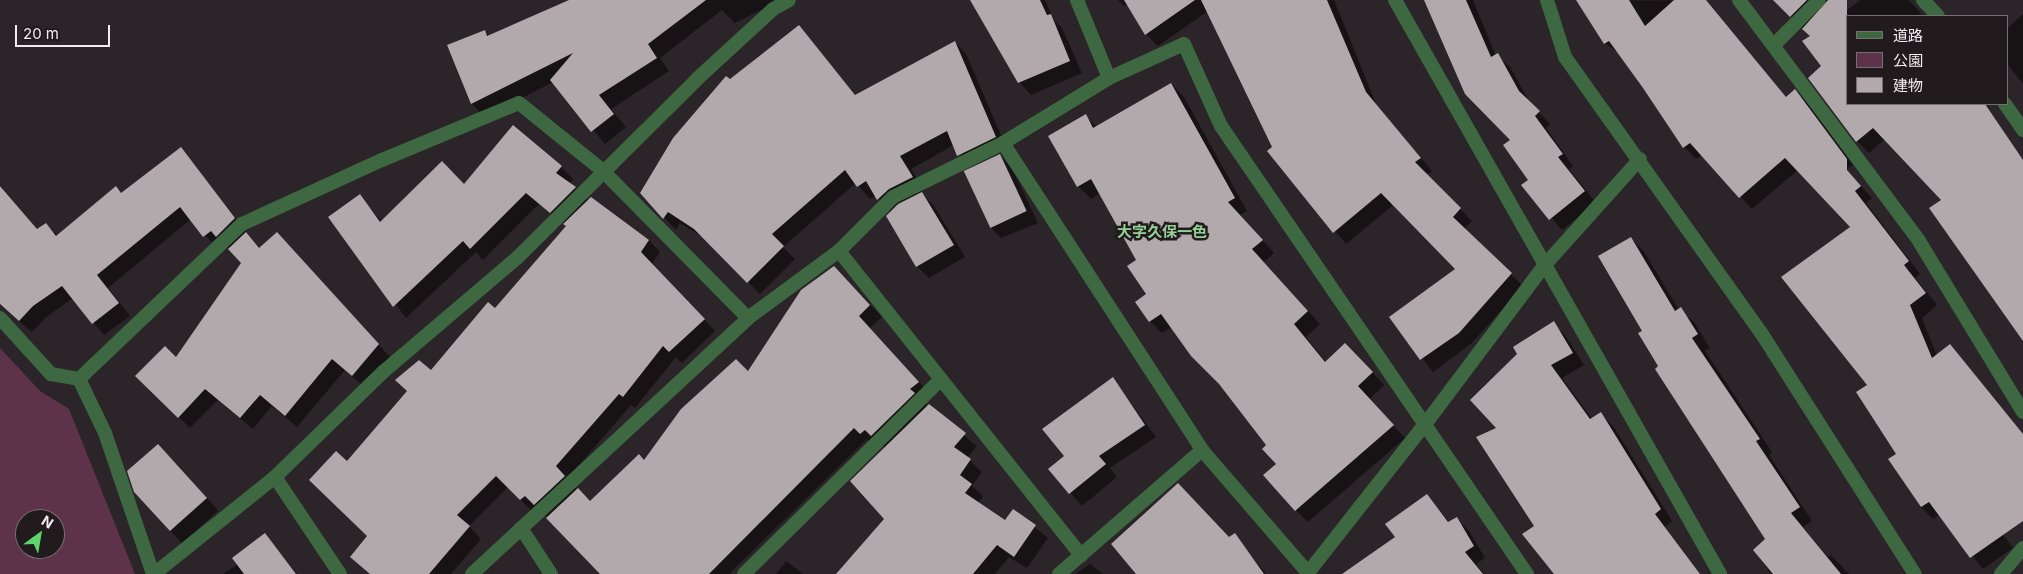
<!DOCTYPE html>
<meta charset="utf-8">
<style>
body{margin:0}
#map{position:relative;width:2023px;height:574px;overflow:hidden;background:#2b2428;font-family:Inter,"Noto Sans JP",sans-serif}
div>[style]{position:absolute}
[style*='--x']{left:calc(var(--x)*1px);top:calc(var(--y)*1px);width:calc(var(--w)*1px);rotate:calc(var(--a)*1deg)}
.green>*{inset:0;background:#5e334a}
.shadow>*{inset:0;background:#0007;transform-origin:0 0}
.building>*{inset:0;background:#b2a9ad;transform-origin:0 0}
.minor>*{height:14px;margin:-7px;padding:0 7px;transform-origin:7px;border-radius:7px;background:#3d6841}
.tertiary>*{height:14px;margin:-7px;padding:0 7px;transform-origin:7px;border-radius:7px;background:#3d6841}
span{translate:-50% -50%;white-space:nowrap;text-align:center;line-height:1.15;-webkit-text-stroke:5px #211b1e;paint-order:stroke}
.quarter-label{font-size:15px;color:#94d098;font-weight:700}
.legend{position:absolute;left:1846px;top:15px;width:162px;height:90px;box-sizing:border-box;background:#211b1e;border:1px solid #746f72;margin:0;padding:6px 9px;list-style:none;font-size:15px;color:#f1ecef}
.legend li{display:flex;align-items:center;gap:10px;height:25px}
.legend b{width:25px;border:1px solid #746f72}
.north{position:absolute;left:15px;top:509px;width:50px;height:50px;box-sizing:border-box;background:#211b1e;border:1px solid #746f72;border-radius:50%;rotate:32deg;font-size:14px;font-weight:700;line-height:20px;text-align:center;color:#f1ecef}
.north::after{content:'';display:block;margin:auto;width:18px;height:22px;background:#5dd56c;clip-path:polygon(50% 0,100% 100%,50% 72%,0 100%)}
.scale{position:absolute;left:15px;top:25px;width:95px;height:22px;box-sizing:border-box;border:2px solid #f1ecef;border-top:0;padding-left:6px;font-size:15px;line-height:18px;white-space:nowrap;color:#f1ecef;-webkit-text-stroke:4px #211b1e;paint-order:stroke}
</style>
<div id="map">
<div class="green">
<div style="clip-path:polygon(evenodd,0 348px,40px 391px,69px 409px,135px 574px,0 574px,0 348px,25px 519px,55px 519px,55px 549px,25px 549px,25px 519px)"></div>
</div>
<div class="shadow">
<div style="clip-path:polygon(573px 0,780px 0,735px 23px,722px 10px,660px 58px,669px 71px,611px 109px,626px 127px,605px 144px,553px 82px,485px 117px,472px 104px,449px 45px,484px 31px,489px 36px)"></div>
<div style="clip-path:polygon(971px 0,1045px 0,1054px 20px,1062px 28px,1082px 73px,1031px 95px,1019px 82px)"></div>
<div style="clip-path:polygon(1118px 0,1334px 0,1377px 106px,1432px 171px,1426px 175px,1472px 221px,1464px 229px,1523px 286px,1471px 344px,1433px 372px,1391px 317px,1457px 269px,1393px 205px,1346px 244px,1269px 151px,1274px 148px,1208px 11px,1158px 46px,1146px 34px,1128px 4px,1124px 6px)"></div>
<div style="clip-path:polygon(1425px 0,1473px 0,1496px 56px,1510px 67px,1530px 103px,1550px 124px,1546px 128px,1573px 166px,1569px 169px,1596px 203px,1562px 230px,1523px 185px,1529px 180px,1511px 141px)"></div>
<div style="clip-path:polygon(1706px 0,1787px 98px,1795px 91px,1807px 103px,1853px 165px,1846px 170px,1872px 198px,1866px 203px,1920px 274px,1915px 278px,1937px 305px,1922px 318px,1937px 356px,1950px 345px,2023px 437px,2023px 517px,2002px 533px,2013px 548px,1983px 569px,1940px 514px,1933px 519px,1921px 507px,1898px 454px,1852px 228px,1798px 170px,1752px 209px,1702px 155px,1696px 159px,1684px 147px,1620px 54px,1605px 43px,1578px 1px)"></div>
<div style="clip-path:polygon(1774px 0,1830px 0,1843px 13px,1861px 0,1909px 0,1923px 16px,1847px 16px,1847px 104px,1981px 104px,1975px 109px,2023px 170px,2023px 339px,1943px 200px,1885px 139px,1869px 153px,1857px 141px,1811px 36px)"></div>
<div style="clip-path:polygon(2023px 14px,2023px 84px,2007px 64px,2007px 29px)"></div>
<div style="clip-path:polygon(799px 27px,856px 96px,955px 42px,966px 54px,1007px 149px,970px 167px,954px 145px,911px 169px,924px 190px,896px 206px,922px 194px,934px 206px,965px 257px,929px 278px,917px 266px,891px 213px,876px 195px,870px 199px,856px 183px,783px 247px,795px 259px,760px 294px,707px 240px,680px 223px,676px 230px,642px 193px,730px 81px)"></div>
<div style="clip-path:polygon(1171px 84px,1184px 97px,1247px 211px,1240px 215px,1274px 253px,1264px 262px,1320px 324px,1306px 337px,1326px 362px,1358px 357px,1384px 385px,1369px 400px,1405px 438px,1308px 522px,1296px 510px,1267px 445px,1221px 384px,1172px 327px,1162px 333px,1150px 321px,1148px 295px,1138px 260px,1100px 193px,1091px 199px,1078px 186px,1085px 116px,1097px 127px)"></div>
<div style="clip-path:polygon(513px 127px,561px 167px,573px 179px,569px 184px,589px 201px,649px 240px,660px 252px,652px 264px,715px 331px,682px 363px,676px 357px,635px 408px,631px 405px,567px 479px,591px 503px,645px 462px,748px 372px,846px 279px,882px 317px,870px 328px,930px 394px,922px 402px,977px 446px,967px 458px,982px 472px,972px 486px,983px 496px,978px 503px,1005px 522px,1013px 510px,1048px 538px,1027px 568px,1009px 557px,995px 574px,838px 574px,886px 519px,885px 448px,878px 441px,873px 445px,867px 439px,729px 574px,602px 574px,537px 507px,532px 511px,508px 487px,469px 526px,481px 539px,451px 574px,370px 574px,363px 568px,351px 557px,369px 536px,347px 463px,431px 372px,495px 310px,567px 226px,539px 204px,483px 260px,476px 252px,406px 318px,330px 217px,360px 196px,382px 222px,464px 185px)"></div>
<div style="clip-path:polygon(181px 149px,260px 249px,289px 245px,390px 357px,364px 387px,345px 370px,297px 427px,272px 406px,253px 429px,218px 400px,190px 428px,137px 376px,176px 359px,242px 263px,223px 242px,216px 247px,191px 219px,108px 288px,130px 316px,104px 335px,73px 298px,45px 318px,32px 332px,0 305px,0 185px,38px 230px,46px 224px,58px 236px,122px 194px)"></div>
<div style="clip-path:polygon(1000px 156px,1012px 168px,1038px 223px,1001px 238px,989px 226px)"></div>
<div style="clip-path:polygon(1631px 238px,1644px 252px,1679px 310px,1694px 322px,1710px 348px,1705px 351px,1772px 452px,1769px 455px,1812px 521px,1803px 527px,1828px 557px,1831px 555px,1849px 574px,1771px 574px,1754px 550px,1767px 540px,1660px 367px,1644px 331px)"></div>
<div style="clip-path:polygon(1553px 323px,1565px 335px,1584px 365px,1562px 378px,1592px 419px,1601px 414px,1613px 426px,1672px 521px,1665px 527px,1700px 574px,1555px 574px,1524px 534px,1536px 526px,1499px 428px)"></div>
<div style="clip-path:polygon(1113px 379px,1156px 437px,1110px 468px,1117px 477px,1082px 506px,1050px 469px,1066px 456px)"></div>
<div style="left:170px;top:457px;width:72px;height:49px;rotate:48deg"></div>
<div style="clip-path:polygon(1426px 495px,1450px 523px,1457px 519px,1469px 531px,1485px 558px,1476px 564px,1484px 574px,1366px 574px,1397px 538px)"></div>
<div style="clip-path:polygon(265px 535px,297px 574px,223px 574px,238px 564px)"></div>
<div style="clip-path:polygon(1235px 535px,1266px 574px,1137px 574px,1229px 539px)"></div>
<div style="clip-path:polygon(786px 561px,803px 574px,776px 574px)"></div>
<div style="clip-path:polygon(1090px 564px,1103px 574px,1076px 574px)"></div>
</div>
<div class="building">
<div style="clip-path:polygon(569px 0,706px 0,648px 44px,657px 58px,599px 95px,614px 114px,591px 132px,550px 80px,573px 53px,471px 104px,447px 45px,485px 30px,487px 36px)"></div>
<div style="clip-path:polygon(970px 0,1040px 0,1047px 15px,1051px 14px,1070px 61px,1018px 83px)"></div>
<div style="clip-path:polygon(1124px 0,1195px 0,1145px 35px)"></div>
<div style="clip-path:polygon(1201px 0,1327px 0,1366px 92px,1421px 158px,1415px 162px,1461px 208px,1453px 217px,1512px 273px,1459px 333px,1420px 360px,1389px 317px,1455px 269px,1381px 193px,1333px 233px,1267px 151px,1272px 147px)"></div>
<div style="clip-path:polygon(1424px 0,1466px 0,1491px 57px,1498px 53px,1519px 91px,1540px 111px,1535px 116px,1563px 154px,1558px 157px,1585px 191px,1549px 220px,1521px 185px,1528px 180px,1503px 145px,1510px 140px,1465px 94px)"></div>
<div style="clip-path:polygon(1576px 0,1629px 0,1645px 26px,1674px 0,1706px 0,1786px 97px,1795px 89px,1847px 159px,1847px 170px,1861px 186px,1855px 191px,1909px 261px,1904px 265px,1926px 293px,1910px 305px,1932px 358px,1950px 344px,2023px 434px,2023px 521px,1970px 558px,1929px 502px,1921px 507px,1888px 459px,1896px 454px,1856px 392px,1867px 385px,1781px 277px,1850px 227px,1785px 158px,1739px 198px,1690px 143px,1683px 148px,1643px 88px,1609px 41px,1604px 44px)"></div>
<div style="clip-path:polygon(1773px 0,1807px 0,1790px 17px)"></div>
<div style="clip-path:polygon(1828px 0,1847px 0,1847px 104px,1985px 104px,2023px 160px,2023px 341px,1929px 208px,1941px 200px,1873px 128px,1856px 142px,1808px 78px,1821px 66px,1802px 41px,1810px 36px,1802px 29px)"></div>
<div style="clip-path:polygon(799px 25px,855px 95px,955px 41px,996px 137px,957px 156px,947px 131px,900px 156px,913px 177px,889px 189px,877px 200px,866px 181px,857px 187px,845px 170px,772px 234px,784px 246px,747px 283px,694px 229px,668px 212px,663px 219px,640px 193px,673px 138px,726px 76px,730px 79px)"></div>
<div style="clip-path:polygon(1171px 83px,1235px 198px,1228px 202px,1263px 240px,1252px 249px,1308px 311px,1294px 324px,1325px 362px,1345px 343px,1373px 372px,1358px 386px,1394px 425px,1295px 511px,1263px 475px,1276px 464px,1262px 449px,1266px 445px,1219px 384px,1191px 356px,1161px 314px,1149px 322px,1135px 302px,1146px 294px,1127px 266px,1136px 260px,1091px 179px,1077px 187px,1048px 136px,1086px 114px,1093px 128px)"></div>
<div style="clip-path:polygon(513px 125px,562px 166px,556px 173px,576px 187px,550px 213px,526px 193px,470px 249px,463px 241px,393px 307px,328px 217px,360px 194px,380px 222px,442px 161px,464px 184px)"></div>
<div style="clip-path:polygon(181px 147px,235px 218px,216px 237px,211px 231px,203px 237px,180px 207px,97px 275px,119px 303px,92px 324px,62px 286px,33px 306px,19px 321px,0 304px,0 186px,37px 229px,46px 223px,56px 236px,116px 186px,121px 193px)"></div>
<div style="left:1000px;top:154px;width:63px;height:40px;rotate:65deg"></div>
<div style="clip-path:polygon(922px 192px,954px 245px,916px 267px,886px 216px,898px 204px)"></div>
<div style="clip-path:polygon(591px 197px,649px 240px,641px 252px,705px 319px,669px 352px,663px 346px,623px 397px,619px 394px,556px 466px,565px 476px,534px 505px,525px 496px,520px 500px,496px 476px,457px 515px,470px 526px,429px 574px,370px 574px,350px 557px,367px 536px,309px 480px,336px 451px,347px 461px,407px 391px,395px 380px,419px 360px,431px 370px,488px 302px,495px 308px,566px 226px,563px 224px)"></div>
<div style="clip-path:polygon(246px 232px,259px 248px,277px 232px,379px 344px,352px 376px,332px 359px,285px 416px,260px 395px,240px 418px,205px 389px,178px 418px,135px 376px,165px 346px,176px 357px,241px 263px,228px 249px)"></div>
<div style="clip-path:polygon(1631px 237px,1675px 311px,1681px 307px,1698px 334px,1692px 338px,1760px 439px,1756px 441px,1800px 507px,1791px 513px,1841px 574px,1773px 574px,1753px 550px,1765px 539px,1655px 369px,1658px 366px,1638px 333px,1642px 331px,1598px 256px)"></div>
<div style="clip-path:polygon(834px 266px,870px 305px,859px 316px,919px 382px,910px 389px,915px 393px,871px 436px,865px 430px,860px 434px,854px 428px,709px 574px,600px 574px,546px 518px,578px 488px,590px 501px,639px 454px,644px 460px,681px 409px,736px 359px,748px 371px,801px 290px)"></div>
<div style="clip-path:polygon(1554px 321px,1573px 353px,1551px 365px,1590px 419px,1601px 412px,1661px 509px,1655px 514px,1700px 574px,1554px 574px,1522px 534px,1534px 526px,1476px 437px,1496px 428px,1470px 400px,1517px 354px,1513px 347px)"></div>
<div style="clip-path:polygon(1113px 377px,1145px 425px,1099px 456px,1106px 464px,1069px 494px,1048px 469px,1064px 456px,1042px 429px)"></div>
<div style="clip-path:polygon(929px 404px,966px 433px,954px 447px,971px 459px,960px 475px,972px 484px,965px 493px,1005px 520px,1013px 509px,1036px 525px,1014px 557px,997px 545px,973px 574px,836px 574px,884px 519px,850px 481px)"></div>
<div style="clip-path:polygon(158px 444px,207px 498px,170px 531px,134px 492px,127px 471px)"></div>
<div style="clip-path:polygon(1178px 483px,1229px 537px,1235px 533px,1264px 574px,1136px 574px,1111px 544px)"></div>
<div style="clip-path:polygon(1427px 494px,1448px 522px,1457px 517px,1474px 546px,1465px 552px,1483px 574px,1342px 574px,1395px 537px,1385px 524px)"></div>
<div style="clip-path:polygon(265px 533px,296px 574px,244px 574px,232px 558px)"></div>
</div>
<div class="minor">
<div style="--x:1077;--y:0;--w:84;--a:67.7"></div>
<div style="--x:1395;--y:0;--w:660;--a:60.48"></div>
<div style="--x:1739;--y:0;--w:301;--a:53.2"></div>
<div style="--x:1919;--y:241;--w:200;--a:58.7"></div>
<div style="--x:1923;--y:0;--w:22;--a:47"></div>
<div style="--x:1775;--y:44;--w:62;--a:-45"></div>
<div style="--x:2005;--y:104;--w:32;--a:55"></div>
<div style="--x:1003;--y:143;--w:366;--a:57"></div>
<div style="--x:1202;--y:450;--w:164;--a:49.2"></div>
<div style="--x:839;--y:251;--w:389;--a:51.5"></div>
<div style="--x:0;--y:318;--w:76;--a:47.7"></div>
<div style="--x:51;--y:374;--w:28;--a:10"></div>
<div style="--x:79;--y:379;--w:225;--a:-43.6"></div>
<div style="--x:242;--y:224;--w:154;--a:-24.6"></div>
<div style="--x:382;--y:160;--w:148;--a:-22.6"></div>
<div style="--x:519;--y:103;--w:107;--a:38.9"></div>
<div style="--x:602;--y:170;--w:208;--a:45.4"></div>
<div style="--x:79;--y:379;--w:60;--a:64.3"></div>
<div style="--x:105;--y:433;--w:149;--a:71.2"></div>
<div style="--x:275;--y:477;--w:117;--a:56.2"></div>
<div style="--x:521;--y:528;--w:55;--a:56.9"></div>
<div style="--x:154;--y:574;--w:155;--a:-38.7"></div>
<div style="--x:275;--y:477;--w:151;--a:-44.2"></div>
<div style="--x:383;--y:372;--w:177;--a:-40.4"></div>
<div style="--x:518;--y:257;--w:252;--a:-44.8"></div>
<div style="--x:697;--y:79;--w:103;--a:-42.6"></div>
<div style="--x:773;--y:9;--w:18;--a:-29"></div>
<div style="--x:472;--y:574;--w:376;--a:-42.8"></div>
<div style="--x:748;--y:318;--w:113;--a:-36.4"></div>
<div style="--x:839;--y:251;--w:76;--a:-45"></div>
<div style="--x:893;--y:197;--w:123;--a:-26.1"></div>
<div style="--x:1003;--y:143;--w:124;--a:-31.5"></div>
<div style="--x:1109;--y:78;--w:82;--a:-24.4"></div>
<div style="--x:1184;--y:44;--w:90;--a:65.7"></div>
<div style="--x:1221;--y:126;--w:543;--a:55.67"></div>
<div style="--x:744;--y:574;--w:277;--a:-44.7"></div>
<div style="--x:1059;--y:574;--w:189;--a:-40.9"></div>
<div style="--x:1307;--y:574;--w:192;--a:-51.8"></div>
<div style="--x:1426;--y:423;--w:195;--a:-53.1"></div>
<div style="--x:1543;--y:267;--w:145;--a:-48.1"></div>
<div style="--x:2001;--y:574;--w:34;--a:-50"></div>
</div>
<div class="tertiary">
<div style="--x:1547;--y:0;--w:60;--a:72.5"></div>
<div style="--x:1565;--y:57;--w:336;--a:54.6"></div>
<div style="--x:1760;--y:331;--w:288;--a:57.5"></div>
</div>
<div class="quarter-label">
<span style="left:1162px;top:232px">大字久保一色</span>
</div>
<ul class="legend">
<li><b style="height:6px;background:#3d6841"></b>道路</li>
<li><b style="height:14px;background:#5e334a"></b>公園</li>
<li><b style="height:14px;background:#b2a9ad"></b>建物</li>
</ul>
<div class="north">N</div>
<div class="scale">20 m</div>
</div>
